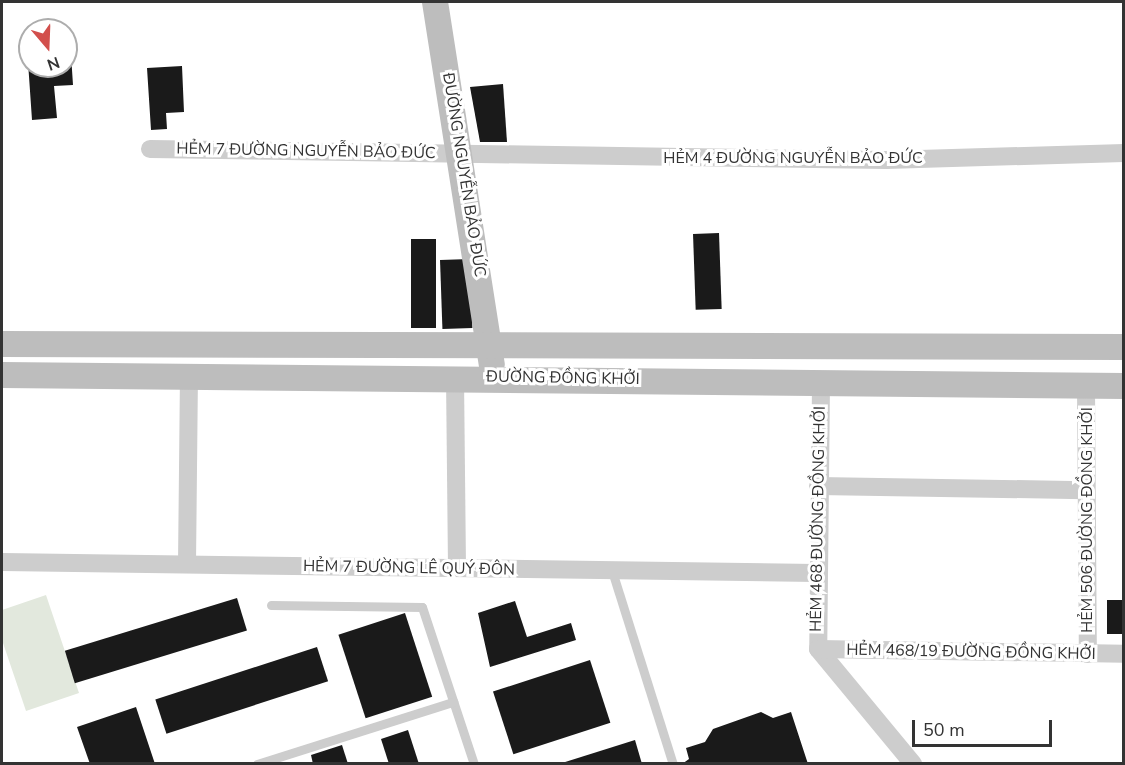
<!DOCTYPE html>
<meta charset="utf-8">
<style>
body{margin:0}
#map{position:relative;width:1125px;height:765px;overflow:hidden;background:#fff;font-family:"Nunito Sans",sans-serif}
div>[style]{position:absolute}
[style*='--x']{left:calc(var(--x)*1px);top:calc(var(--y)*1px);width:calc(var(--w)*1px);rotate:calc(var(--a)*1deg)}
.green>*{inset:0;background:#e2e8dd}
.building>*{inset:0;background:#1a1a1a;transform-origin:0 0}
.lane>*{height:9px;margin:-4.5px;padding:0 4.5px;transform-origin:4.5px;border-radius:4.5px;background:#cdcdcd}
.street>*{height:18px;margin:-9px;padding:0 9px;transform-origin:9px;border-radius:9px;background:#cdcdcd}
.secondary>*{height:26px;margin:-13px;padding:0 13px;transform-origin:13px;border-radius:13px;background:#bdbdbd}
span{translate:-50% -50%;white-space:nowrap;text-align:center;line-height:1.15;-webkit-text-stroke:6px #fff;paint-order:stroke}
.street-label{font-size:16px;color:#333}
.frame{position:absolute;inset:0;border:3px solid #333;pointer-events:none}
.north{position:absolute;left:18px;top:18px;width:60px;height:60px;box-sizing:border-box;background:#fff;border:2px solid #adadad;border-radius:50%;rotate:161deg;font-size:16px;font-weight:700;line-height:24px;text-align:center;color:#333}
.north::after{content:'';display:block;margin:auto;width:21px;height:27px;background:#d24f4c;clip-path:polygon(50% 0,100% 100%,50% 72%,0 100%)}
.scale{position:absolute;left:912px;top:720px;width:140px;height:27px;box-sizing:border-box;border:3px solid #333;border-top:0;padding-left:8px;font-size:18px;line-height:21px;white-space:nowrap;color:#333;-webkit-text-stroke:4px #fff;paint-order:stroke}
</style>
<div id="map">
<div class="green">
<div style="clip-path:polygon(46px 595px,79px 693px,26px 711px,2px 640px,2px 610px)"></div>
</div>
<div class="building">
<div style="clip-path:polygon(26px 33px,30px 33px,30px 66px,66px 66px,70px 39px,73px 85px,54px 86px,57px 118px,32px 120px)"></div>
<div style="clip-path:polygon(182px 66px,184px 112px,166px 113px,167px 129px,151px 130px,147px 68px)"></div>
<div style="clip-path:polygon(503px 84px,507px 142px,480px 142px,470px 87px)"></div>
<div style="left:719px;top:233px;width:76px;height:26px;rotate:88deg"></div>
<div style="left:411px;top:239px;width:25px;height:89px"></div>
<div style="left:470px;top:259px;width:69px;height:30px;rotate:88deg"></div>
<div style="left:237px;top:598px;width:34px;height:180px;rotate:73deg"></div>
<div style="left:1107px;top:600px;width:17px;height:34px"></div>
<div style="clip-path:polygon(515px 601px,527px 637px,571px 623px,576px 640px,490px 667px,478px 613px)"></div>
<div style="left:405px;top:613px;width:88px;height:70px;rotate:72deg"></div>
<div style="left:317px;top:647px;width:36px;height:170px;rotate:72deg"></div>
<div style="left:590px;top:660px;width:66px;height:102px;rotate:72deg"></div>
<div style="clip-path:polygon(136px 707px,155px 764px,90px 764px,77px 727px)"></div>
<div style="clip-path:polygon(761px 712px,773px 718px,791px 712px,808px 764px,682px 764px,689px 759px,686px 748px,705px 742px,713px 729px)"></div>
<div style="clip-path:polygon(408px 730px,419px 764px,389px 764px,381px 739px)"></div>
<div style="clip-path:polygon(635px 740px,642px 764px,562px 764px,562px 763px)"></div>
<div style="clip-path:polygon(342px 745px,348px 764px,313px 764px,311px 755px)"></div>
</div>
<div class="lane">
<div style="--x:612;--y:571;--w:202;--a:72.5"></div>
<div style="--x:271;--y:605;--w:151;--a:0.8"></div>
<div style="--x:422;--y:607;--w:165;--a:71.7"></div>
<div style="--x:257;--y:764;--w:206;--a:-17.6"></div>
</div>
<div class="street">
<div style="--x:150;--y:149;--w:736;--a:0.86"></div>
<div style="--x:886;--y:160;--w:238;--a:-1.7"></div>
<div style="--x:455;--y:377;--w:191;--a:89.4"></div>
<div style="--x:821;--y:384;--w:265;--a:90.6"></div>
<div style="--x:818;--y:649;--w:149;--a:50.4"></div>
<div style="--x:1086;--y:386;--w:268;--a:89.6"></div>
<div style="--x:818;--y:486;--w:268;--a:0.9"></div>
<div style="--x:2;--y:562;--w:814;--a:0.77"></div>
<div style="--x:187;--y:564;--w:188;--a:-89.4"></div>
<div style="--x:818;--y:649;--w:306;--a:0.9"></div>
</div>
<div class="secondary">
<div style="--x:435;--y:2;--w:367;--a:81.1"></div>
<div style="--x:2;--y:344;--w:1122;--a:0.15"></div>
<div style="--x:2;--y:375;--w:1122;--a:0.56"></div>
</div>
<div class="street-label">
<span style="left:306px;top:151px;rotate:1deg">HẺM 7 ĐƯỜNG NGUYỄN BẢO ĐỨC</span>
<span style="left:793px;top:158px">HẺM 4 ĐƯỜNG NGUYỄN BẢO ĐỨC</span>
<span style="left:464px;top:175px;rotate:81deg">ĐƯỜNG NGUYỄN BẢO ĐỨC</span>
<span style="left:563px;top:378px;rotate:1deg">ĐƯỜNG ĐỒNG KHỞI</span>
<span style="left:818px;top:519px;rotate:-89deg">HẺM 468 ĐƯỜNG ĐỒNG KHỞI</span>
<span style="left:1087px;top:520px;rotate:-90deg">HẺM 506 ĐƯỜNG ĐỒNG KHỞI</span>
<span style="left:409px;top:568px;rotate:1deg">HẺM 7 ĐƯỜNG LÊ QUÝ ĐÔN</span>
<span style="left:971px;top:652px;rotate:1deg">HẺM 468/19 ĐƯỜNG ĐỒNG KHỞI</span>
</div>
<div class="frame"></div>
<div class="north">N</div>
<div class="scale">50 m</div>
</div>
